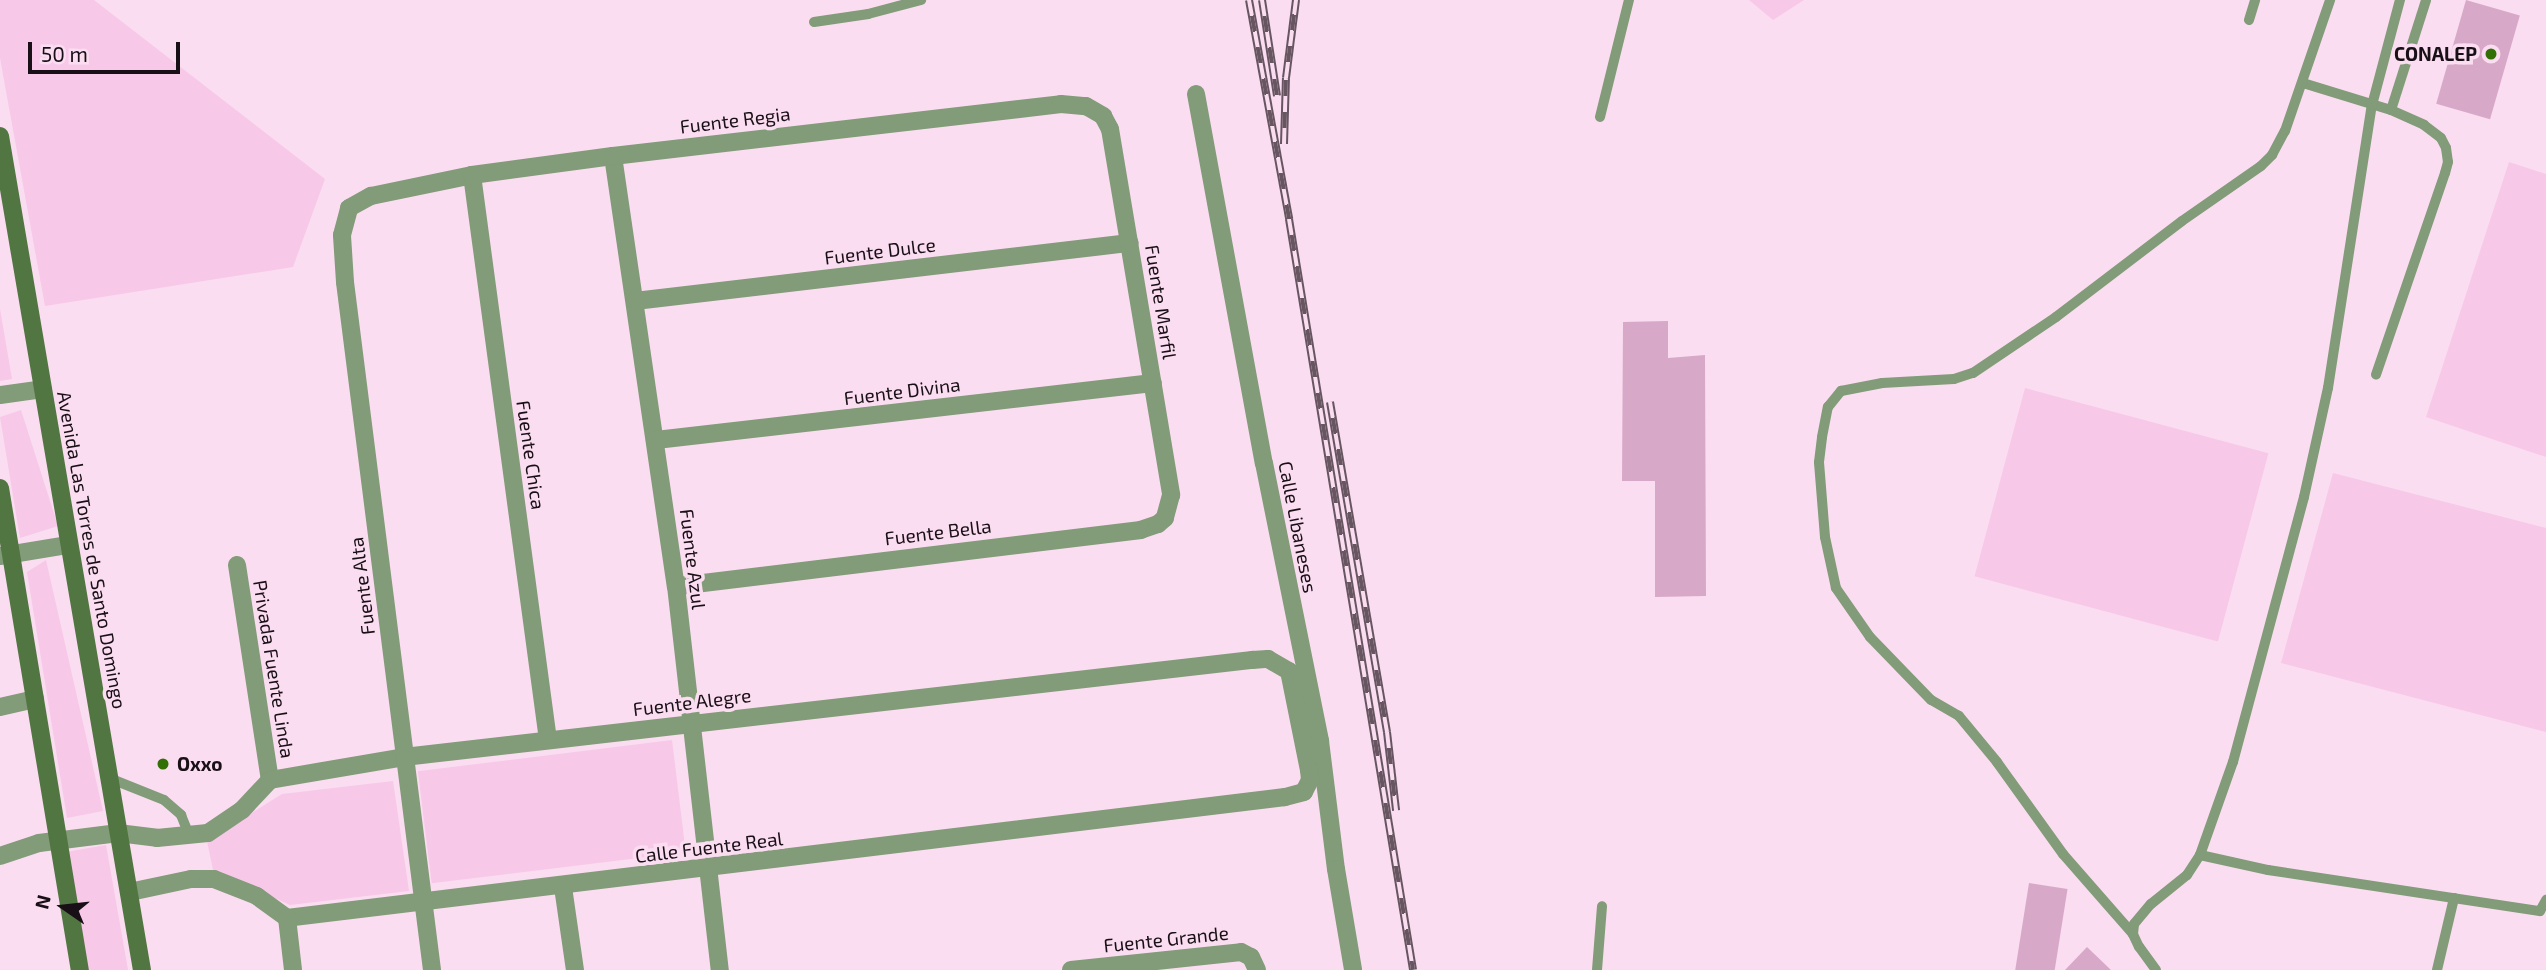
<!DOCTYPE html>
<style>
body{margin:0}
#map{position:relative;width:2546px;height:970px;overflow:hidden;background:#faddf0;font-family:"Exo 2",sans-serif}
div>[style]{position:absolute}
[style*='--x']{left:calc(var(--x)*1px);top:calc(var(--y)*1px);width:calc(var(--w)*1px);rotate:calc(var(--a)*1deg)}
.green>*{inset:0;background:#f8c8e9;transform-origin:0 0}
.building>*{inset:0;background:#d8a8c8;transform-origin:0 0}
.lane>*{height:10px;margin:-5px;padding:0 5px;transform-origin:5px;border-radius:5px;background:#829b78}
.street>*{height:18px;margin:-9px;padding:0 9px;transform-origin:9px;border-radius:9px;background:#829b78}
.secondary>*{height:18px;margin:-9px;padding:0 9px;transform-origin:9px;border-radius:9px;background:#527642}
.rail>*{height:8px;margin-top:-4px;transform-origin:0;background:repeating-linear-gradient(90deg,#faddf0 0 16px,#675661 0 32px);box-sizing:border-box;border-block:2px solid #675661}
.dots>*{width:19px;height:19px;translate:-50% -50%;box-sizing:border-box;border:4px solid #faddf0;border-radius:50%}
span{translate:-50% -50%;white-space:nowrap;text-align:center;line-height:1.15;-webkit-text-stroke:7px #faddf0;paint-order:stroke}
.poi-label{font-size:19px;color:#190f16;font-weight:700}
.right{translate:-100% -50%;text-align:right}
.left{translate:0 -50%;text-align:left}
.street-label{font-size:19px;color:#190f16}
.north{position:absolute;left:28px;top:872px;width:70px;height:70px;-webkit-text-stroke:5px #faddf0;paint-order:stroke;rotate:284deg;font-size:19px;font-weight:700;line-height:28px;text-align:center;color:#190f16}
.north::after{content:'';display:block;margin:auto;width:24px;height:32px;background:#190f16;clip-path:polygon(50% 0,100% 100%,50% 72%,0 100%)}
.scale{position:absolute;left:28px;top:42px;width:152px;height:32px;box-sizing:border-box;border:4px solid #190f16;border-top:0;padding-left:9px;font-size:21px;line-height:24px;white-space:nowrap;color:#190f16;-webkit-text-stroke:5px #faddf0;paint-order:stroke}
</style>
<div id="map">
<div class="green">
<div style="clip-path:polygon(0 0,94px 0,325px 179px,293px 267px,45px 306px,0 58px)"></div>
<div style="clip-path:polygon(1749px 0,1804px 0,1773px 20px)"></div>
<div style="clip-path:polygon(2509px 162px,2546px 174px,2546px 457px,2426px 417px)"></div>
<div style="clip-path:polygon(0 309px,12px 379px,0 381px)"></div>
<div style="left:2025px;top:388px;width:252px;height:195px;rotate:15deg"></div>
<div style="clip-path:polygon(21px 410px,58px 526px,20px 538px,0 417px)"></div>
<div style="clip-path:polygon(2333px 473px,2546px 528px,2546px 732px,2281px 663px)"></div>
<div style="clip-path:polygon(46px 560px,103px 811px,67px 818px,27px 572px)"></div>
<div style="left:672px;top:740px;width:113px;height:256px;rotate:83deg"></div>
<div style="clip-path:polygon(393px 781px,409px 891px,290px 905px,213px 870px,207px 841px,282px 794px)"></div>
<div style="left:106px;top:845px;width:127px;height:42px;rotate:80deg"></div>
</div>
<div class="building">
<div style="left:2466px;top:0;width:56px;height:108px;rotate:16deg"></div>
<div style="clip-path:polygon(1668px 321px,1668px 358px,1705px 355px,1706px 596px,1655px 597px,1655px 481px,1622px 481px,1623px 322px)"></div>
<div style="left:2029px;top:883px;width:39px;height:88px;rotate:9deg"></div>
<div style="clip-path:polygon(2087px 947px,2111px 970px,2065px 970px)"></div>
</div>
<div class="lane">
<div style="--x:2249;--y:20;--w:21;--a:-73"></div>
<div style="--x:814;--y:22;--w:55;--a:-8.4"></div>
<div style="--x:868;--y:14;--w:55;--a:-14.8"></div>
<div style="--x:2303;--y:83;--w:92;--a:17.1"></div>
<div style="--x:2391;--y:110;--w:36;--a:24"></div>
<div style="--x:2424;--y:125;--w:21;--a:37"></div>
<div style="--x:2441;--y:138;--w:11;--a:63"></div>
<div style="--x:2446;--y:148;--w:14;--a:82"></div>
<div style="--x:2448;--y:162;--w:11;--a:105"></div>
<div style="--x:2445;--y:173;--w:213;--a:108.9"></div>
<div style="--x:2391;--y:110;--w:115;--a:-72.3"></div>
<div style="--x:1600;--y:117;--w:121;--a:-76.1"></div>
<div style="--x:109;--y:778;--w:59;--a:21.8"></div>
<div style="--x:164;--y:800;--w:23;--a:41"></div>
<div style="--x:181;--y:815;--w:22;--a:68"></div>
<div style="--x:2200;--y:855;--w:70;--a:12.4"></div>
<div style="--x:2268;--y:870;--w:275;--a:8.6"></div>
<div style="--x:2540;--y:911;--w:13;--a:-61"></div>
<div style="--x:2133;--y:934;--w:106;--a:-131.2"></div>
<div style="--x:2063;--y:854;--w:113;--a:-125.7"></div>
<div style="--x:1997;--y:762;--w:60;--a:-129.6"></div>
<div style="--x:1959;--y:716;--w:32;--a:-150"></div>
<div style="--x:1931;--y:700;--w:88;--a:-134.1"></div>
<div style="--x:1870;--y:637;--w:60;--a:-124.8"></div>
<div style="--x:1836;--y:588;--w:52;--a:-102.2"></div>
<div style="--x:1825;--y:537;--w:75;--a:-94.6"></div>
<div style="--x:1819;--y:462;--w:25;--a:-83"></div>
<div style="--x:1822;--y:437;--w:31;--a:-79"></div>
<div style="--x:1828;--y:407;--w:21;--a:-51"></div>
<div style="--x:1841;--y:391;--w:42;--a:-11"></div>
<div style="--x:1882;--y:383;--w:72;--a:-3.2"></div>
<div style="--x:1954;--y:379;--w:20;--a:-18"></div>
<div style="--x:1973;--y:373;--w:100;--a:-34"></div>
<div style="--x:2056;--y:317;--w:158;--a:-37.3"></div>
<div style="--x:2182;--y:221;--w:96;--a:-34.8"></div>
<div style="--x:2261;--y:166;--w:16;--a:-45"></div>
<div style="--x:2272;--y:155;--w:27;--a:-62"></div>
<div style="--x:2285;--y:131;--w:139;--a:-71"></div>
<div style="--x:1597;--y:970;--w:64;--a:-85.5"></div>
<div style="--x:2156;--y:970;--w:29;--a:-126"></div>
<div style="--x:2139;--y:947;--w:14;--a:-115"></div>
<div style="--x:2133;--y:934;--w:10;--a:-84"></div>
<div style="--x:2134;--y:924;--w:26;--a:-50"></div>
<div style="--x:2151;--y:904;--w:46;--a:-38.9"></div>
<div style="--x:2187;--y:875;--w:24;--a:-57"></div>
<div style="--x:2200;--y:855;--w:99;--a:-70.5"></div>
<div style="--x:2233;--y:762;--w:274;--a:-75"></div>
<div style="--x:2304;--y:497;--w:112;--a:-77.6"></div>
<div style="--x:2328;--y:388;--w:286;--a:-81.2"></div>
<div style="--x:2372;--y:105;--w:109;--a:-75.1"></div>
<div style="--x:2437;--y:970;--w:74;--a:-76.7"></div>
</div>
<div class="street">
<div style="--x:1196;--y:94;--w:375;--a:79.6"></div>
<div style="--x:1264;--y:463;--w:284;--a:78.6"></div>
<div style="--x:1320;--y:741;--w:129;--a:82.9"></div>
<div style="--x:1336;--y:869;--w:102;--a:80.4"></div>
<div style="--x:613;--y:156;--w:435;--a:81.7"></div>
<div style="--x:676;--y:586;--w:387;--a:83.5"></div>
<div style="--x:472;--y:175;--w:570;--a:82.34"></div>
<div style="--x:635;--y:301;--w:498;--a:-6.7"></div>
<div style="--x:0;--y:395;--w:43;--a:-7.9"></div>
<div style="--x:656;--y:440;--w:500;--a:-6.54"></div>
<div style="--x:0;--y:556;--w:69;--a:-9.2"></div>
<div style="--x:237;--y:565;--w:218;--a:81.3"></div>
<div style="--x:0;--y:707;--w:36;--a:-13"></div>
<div style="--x:0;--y:856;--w:41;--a:-18.4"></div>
<div style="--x:39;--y:843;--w:80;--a:-7.2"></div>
<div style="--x:118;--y:833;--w:39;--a:7"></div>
<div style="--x:157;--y:838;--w:51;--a:-5.6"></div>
<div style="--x:208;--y:833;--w:41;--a:-34.1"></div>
<div style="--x:242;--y:810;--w:41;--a:-47"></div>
<div style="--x:270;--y:780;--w:136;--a:-9.7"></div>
<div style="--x:404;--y:757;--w:854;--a:-6.53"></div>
<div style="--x:1252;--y:660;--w:16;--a:-4"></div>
<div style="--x:1268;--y:659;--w:24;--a:30"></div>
<div style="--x:1289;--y:671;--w:101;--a:78.6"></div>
<div style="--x:1309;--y:770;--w:10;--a:84"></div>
<div style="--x:1310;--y:780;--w:13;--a:117"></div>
<div style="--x:1304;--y:792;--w:20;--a:165"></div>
<div style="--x:1285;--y:797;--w:1005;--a:173.09"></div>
<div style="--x:287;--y:918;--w:37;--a:-144"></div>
<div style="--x:257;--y:896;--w:46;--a:-158.4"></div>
<div style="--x:214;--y:879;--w:23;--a:180"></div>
<div style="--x:191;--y:879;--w:62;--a:168"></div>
<div style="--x:563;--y:887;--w:84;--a:81.8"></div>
<div style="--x:287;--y:918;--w:52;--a:83.4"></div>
<div style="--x:432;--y:970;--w:693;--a:-97.21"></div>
<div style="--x:345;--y:282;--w:47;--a:-93.7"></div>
<div style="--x:342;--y:235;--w:28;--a:-75"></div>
<div style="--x:349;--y:208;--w:25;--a:-29"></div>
<div style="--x:371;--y:196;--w:103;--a:-11.7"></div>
<div style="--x:472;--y:175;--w:142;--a:-7.7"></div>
<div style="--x:613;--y:156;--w:451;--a:-6.6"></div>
<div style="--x:1061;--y:104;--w:25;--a:5"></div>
<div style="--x:1086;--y:106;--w:20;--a:30"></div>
<div style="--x:1103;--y:116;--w:15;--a:62"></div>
<div style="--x:1110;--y:129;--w:371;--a:80.5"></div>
<div style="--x:1171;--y:495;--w:24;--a:105"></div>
<div style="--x:1165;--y:518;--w:9;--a:139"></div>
<div style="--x:1158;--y:524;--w:18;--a:161"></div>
<div style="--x:1141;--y:530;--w:468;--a:173.1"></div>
<div style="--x:1071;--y:970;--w:171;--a:-6"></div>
<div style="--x:1241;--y:952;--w:11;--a:27"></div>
<div style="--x:1251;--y:957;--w:14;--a:65"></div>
</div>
<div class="secondary">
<div style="--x:0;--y:136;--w:846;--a:80.34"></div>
<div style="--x:0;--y:488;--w:489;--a:80.6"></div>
</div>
<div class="rail">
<div style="--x:1249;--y:0;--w:223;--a:79.6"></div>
<div style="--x:1289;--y:219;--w:761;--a:80.62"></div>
<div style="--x:1262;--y:0;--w:97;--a:81.1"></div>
<div style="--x:1284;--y:144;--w:66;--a:-88.3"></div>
<div style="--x:1286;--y:78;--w:79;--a:-82.7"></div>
<div style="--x:1330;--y:402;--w:335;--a:80.2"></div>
<div style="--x:1387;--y:732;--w:79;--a:83.4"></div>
</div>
<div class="dots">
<div style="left:2491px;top:54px;background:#327005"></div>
<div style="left:163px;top:764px;background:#327005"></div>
</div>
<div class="poi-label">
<span class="right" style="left:2477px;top:54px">CONALEP</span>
<span class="left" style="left:177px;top:764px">Oxxo</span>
</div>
<div class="street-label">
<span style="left:735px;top:120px;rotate:-7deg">Fuente Regia</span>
<span style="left:880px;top:251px;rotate:-7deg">Fuente Dulce</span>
<span style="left:1161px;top:302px;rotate:81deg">Fuente Marfil</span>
<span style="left:902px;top:391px;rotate:-7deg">Fuente Divina</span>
<span style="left:531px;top:455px;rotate:82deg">Fuente Chica</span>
<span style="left:1298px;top:527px;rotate:79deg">Calle Libaneses</span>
<span style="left:938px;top:532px;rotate:-7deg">Fuente Bella</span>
<span style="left:92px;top:550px;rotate:80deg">Avenida Las Torres de Santo Domingo</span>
<span style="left:693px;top:559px;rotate:83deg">Fuente Azul</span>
<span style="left:362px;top:586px;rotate:-97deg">Fuente Alta</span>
<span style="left:274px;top:669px;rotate:81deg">Privada Fuente Linda</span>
<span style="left:692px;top:702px;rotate:-7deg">Fuente Alegre</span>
<span style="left:709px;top:847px;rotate:-7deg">Calle Fuente Real</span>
<span style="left:1166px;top:939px;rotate:-6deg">Fuente Grande</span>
</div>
<div class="north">N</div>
<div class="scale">50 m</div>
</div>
